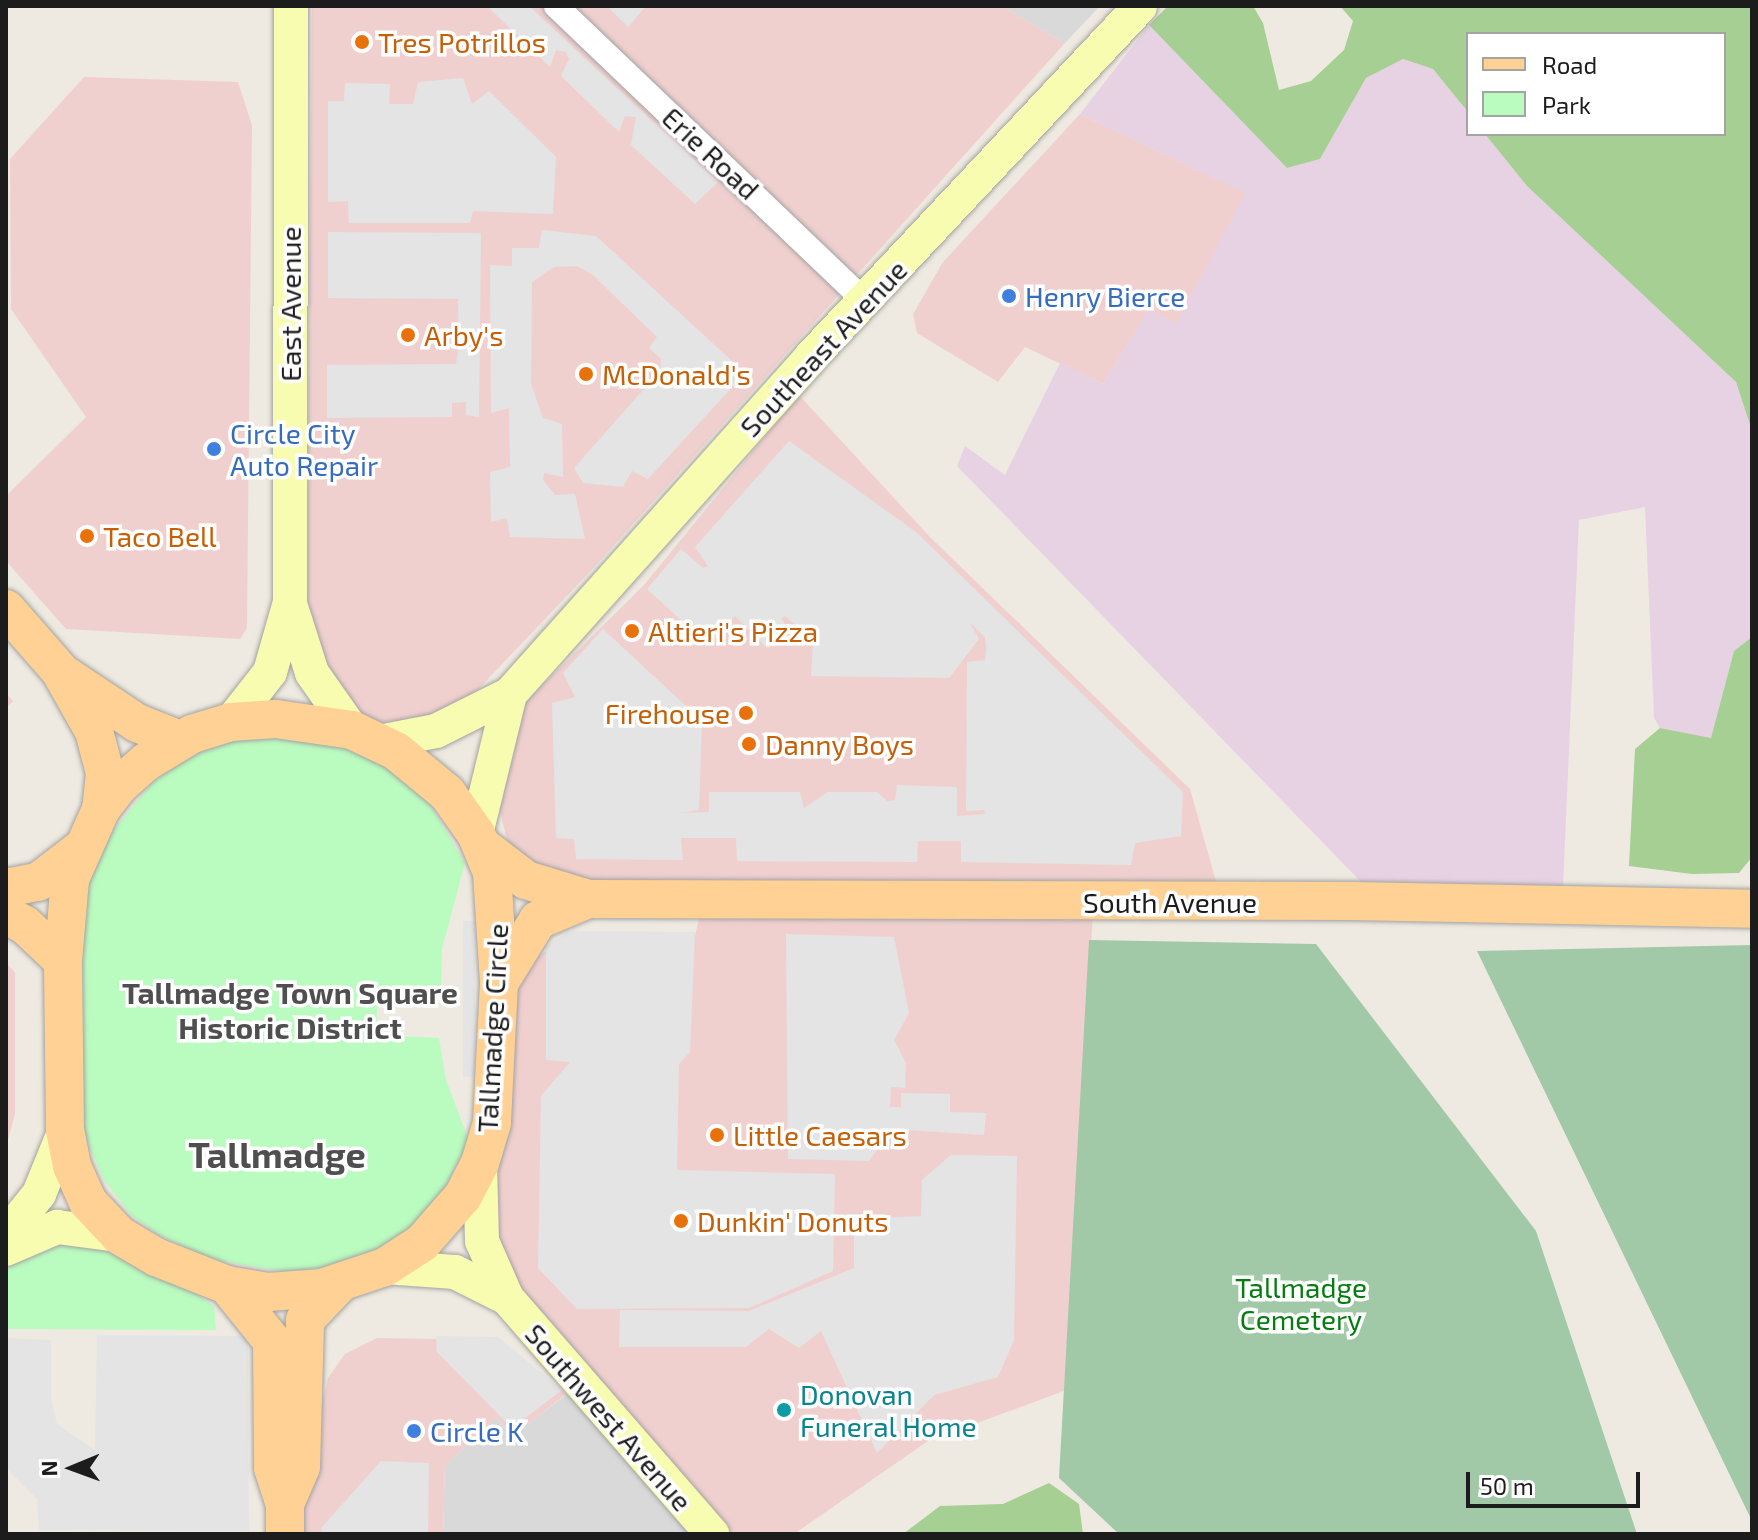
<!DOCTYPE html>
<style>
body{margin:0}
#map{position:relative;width:1758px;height:1540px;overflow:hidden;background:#eeeae1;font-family:"Exo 2",sans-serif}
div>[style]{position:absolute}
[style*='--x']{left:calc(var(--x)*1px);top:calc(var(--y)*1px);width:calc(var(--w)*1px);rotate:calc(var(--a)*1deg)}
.residential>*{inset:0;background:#dad9d9}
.commercial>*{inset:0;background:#f0d0cf;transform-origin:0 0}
.industrial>*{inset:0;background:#e7d2e4}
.forest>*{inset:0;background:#a5cf93}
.cemetery>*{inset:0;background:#a1c8a7}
.park>*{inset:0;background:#bafbbf}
.parking>*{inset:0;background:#e4e4e4;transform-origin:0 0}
.roads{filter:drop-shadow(0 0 2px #a3a3a3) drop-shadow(0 0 2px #a3a3a3)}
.street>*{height:24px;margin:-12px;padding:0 12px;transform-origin:12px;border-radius:12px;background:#fff}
.secondary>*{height:34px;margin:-17px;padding:0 17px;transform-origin:17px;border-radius:17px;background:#f8fcb1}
.primary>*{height:38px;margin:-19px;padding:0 19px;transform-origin:19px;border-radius:19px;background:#ffd195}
.dots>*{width:22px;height:22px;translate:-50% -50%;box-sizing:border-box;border:4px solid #fff;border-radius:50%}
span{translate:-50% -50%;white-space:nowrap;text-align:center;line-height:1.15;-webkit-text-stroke:7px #fff;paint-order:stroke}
.food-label{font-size:28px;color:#c56008}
.left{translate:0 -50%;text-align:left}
.right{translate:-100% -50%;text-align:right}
.street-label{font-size:28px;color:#1c1c1c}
.shop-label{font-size:28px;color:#366cbe}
.park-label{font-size:28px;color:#067d10}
.culture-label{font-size:28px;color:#0d838f}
.neighbourhood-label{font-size:30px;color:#4f4f4f;font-weight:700}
.district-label{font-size:36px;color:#4f4f4f;font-weight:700}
.frame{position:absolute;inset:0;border:8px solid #1c1c1c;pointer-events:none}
.legend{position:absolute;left:1466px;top:32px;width:260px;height:104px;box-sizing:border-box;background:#fff;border:2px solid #a4a4a4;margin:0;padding:10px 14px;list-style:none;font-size:24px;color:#1c1c1c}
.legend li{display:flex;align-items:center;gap:16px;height:40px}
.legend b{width:40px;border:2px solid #a4a4a4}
.north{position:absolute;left:32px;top:1428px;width:80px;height:80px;-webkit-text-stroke:6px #fff;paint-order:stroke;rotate:269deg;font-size:22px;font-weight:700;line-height:32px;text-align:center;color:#1c1c1c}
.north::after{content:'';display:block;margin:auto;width:28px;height:36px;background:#1c1c1c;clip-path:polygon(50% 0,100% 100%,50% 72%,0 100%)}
.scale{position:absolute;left:1466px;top:1472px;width:174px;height:36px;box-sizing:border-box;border:4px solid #1c1c1c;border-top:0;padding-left:10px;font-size:24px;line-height:28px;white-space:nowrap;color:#1c1c1c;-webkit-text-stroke:6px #fff;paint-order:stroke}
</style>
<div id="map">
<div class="residential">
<div style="clip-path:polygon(1001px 6px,1100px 6px,1065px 43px)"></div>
<div style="clip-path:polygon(579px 1385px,712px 1534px,443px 1534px,445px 1466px,496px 1417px,512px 1436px)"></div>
</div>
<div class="commercial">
<div style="clip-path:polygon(312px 6px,1001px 6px,1065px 43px,599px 562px,471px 697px,406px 728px,365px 719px,337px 696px,307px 613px)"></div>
<div style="clip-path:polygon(84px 77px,238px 82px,252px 125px,247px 628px,240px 639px,66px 629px,6px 561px,6px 496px,86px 417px,11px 309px,10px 159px)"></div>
<div style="clip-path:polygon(1080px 114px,1246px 193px,1176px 325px,1149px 310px,1103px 384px,1025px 347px,998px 382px,917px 333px,913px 314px,943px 262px)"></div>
<div style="clip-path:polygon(799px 395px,930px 537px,1190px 789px,1219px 892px,557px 883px,511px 857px,497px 799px,516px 711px,644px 585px)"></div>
<div style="left:6px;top:693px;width:11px;height:108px;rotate:49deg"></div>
<div style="clip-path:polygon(1093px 912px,1064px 1391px,928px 1441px,794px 1534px,727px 1534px,508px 1289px,484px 1207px,521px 968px,570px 935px,695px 936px,700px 914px)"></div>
<div style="clip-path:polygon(6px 962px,15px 973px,15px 1114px,6px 1147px)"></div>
<div style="clip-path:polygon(377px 1338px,496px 1340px,566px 1394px,513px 1436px,496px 1417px,445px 1466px,443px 1534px,292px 1534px,328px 1378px,345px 1354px)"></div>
</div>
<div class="industrial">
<div style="clip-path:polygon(1149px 25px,1287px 168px,1320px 159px,1366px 78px,1403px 59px,1433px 69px,1468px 112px,1468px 134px,1485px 134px,1527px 186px,1736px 382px,1752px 431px,1752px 637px,1734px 651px,1711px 739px,1660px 728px,1654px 718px,1645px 507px,1579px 520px,1563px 887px,1366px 887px,957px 466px,965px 446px,1005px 475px,1060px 363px,1103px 384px,1149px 309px,1176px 324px,1245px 193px,1080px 114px)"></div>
</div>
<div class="forest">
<div style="clip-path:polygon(1168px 6px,1253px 6px,1263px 23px,1279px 90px,1311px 81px,1344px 50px,1353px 21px,1340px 6px,1752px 6px,1752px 431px,1736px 382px,1527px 186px,1485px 134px,1724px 134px,1724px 34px,1468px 34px,1468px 112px,1433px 69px,1403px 59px,1366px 78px,1320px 159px,1287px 168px,1149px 25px)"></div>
<div style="clip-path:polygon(1752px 637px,1752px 857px,1739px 873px,1692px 874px,1629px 866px,1635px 749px,1660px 728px,1711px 738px,1734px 651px)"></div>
<div style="clip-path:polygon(1049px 1483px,1079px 1504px,1083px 1534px,903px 1534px,940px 1506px,1003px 1504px)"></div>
</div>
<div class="cemetery">
<div style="clip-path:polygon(1089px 940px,1316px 944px,1536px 1231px,1637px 1534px,1119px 1534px,1059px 1478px)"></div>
<div style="clip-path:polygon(1752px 945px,1752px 1521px,1477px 951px)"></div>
</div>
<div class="park">
<div style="clip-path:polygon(293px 737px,341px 744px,396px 772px,431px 806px,465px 863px,442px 949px,441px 989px,378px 987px,376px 1035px,439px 1038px,446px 1080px,469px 1141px,440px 1197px,394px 1246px,338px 1266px,291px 1273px,209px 1259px,157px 1234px,131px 1215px,104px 1180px,81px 1128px,83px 909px,96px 851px,153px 782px,192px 755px,238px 739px)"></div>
<div style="clip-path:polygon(55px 1237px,98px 1241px,186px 1287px,214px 1306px,216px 1330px,6px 1329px,6px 1270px)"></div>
</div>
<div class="parking">
<div style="clip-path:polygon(487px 6px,529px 6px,718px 182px,695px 204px,631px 145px,636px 117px,625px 116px,619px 132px,561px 76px,569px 59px,566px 52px,556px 50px,550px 67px)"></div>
<div style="clip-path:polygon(607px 6px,646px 6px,628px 27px)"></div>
<div style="clip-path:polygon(463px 78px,472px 104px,489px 91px,556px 157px,553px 214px,473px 211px,470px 223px,349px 223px,348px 201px,328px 202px,328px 101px,344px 101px,345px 83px,390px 84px,389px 104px,413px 104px,418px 82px)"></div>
<div style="clip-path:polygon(542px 230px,596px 236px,745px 373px,648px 479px,632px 471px,623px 487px,583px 483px,574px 468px,660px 371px,661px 359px,649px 348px,657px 337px,593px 275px,577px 266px,554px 267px,532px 282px,531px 384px,543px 418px,562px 424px,563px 477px,544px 473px,543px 480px,555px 495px,575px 494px,585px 539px,510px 537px,507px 518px,491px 522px,490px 472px,510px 467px,509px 408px,491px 413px,490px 265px,512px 266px,512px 248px,539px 248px)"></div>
<div style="clip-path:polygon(328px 232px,481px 233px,479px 417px,466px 415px,466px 402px,452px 403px,452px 417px,327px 418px,327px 365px,456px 364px,459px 346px,458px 299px,328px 298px)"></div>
<div style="clip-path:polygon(789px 441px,916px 532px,1183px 792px,1181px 836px,1135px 843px,1131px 865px,961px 862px,961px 841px,918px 841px,917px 862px,737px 861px,736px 838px,681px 838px,683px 860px,576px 859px,574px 839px,556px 838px,552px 703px,575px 697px,563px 673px,603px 629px,702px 721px,699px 810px,680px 813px,709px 812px,709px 792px,800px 792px,804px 808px,828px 792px,877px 792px,887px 801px,895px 800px,897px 785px,957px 787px,957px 816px,985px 814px,984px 810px,966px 811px,967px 662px,985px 660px,986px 649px,985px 637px,969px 622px,979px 639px,949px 678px,811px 676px,813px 641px,785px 616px,781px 619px,788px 627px,768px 649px,735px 616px,708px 645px,647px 589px,681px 549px,703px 568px,708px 566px,695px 547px)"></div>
<div style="left:475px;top:921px;width:156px;height:12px;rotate:90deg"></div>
<div style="clip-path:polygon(569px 931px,695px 932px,690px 1052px,679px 1064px,677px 1170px,835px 1174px,833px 1271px,749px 1308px,577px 1309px,538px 1268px,541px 1096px,570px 1062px,546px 1060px,546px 947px)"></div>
<div style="clip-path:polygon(786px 934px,894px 937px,909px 1013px,894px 1040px,906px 1063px,905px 1088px,891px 1087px,890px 1107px,901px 1107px,901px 1093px,950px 1094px,950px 1112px,986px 1113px,984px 1135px,892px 1129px,869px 1161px,788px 1159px)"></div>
<div style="clip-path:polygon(951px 1155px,1017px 1156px,1014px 1340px,998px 1377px,934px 1395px,877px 1453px,821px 1331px,799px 1348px,769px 1329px,746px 1347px,619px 1347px,620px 1310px,749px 1311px,854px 1268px,854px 1219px,921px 1216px,922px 1180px)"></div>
<div style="clip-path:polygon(97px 1335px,243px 1336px,248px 1344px,249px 1531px,39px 1530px,37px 1499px,6px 1468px,6px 1338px,51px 1340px,51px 1397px,57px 1424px,95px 1450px)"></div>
<div style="clip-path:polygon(436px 1336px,498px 1337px,562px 1390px,512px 1428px,437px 1352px)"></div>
<div style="clip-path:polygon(381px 1461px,429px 1463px,428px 1534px,321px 1534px,322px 1527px)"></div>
</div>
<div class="roads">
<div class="street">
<div style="--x:556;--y:6;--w:429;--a:43.7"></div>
</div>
<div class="secondary">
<div style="--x:291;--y:607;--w:69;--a:72.3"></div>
<div style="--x:312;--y:673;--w:70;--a:54.9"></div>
<div style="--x:231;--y:722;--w:63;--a:-52"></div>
<div style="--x:270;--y:672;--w:73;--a:-74.1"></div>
<div style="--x:290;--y:602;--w:596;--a:-89.9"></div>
<div style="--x:379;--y:742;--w:58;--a:-10.9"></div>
<div style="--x:436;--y:731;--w:83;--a:-26.6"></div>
<div style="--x:476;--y:834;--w:144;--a:-76.3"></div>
<div style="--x:510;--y:694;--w:450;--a:-48.2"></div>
<div style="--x:810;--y:358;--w:482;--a:-46.8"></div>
<div style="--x:480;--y:1164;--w:77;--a:88.5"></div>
<div style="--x:482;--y:1241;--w:62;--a:66.3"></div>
<div style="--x:507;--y:1298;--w:313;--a:49"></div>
<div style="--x:6;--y:1235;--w:53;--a:-51.2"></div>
<div style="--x:39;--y:1194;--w:69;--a:-67.9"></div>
<div style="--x:6;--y:1249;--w:56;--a:-23.3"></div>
<div style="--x:57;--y:1227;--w:63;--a:7.4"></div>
<div style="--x:385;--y:1267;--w:70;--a:4.1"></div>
<div style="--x:455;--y:1272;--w:58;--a:26.6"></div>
</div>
<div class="primary">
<div style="--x:6;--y:609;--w:82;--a:48.9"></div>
<div style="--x:60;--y:671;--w:69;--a:60.5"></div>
<div style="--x:94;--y:731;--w:43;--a:75.3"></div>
<div style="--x:105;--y:773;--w:36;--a:96"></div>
<div style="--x:68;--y:677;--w:83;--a:33.7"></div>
<div style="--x:137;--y:723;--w:46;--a:21.6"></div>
<div style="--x:276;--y:719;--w:77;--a:8.2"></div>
<div style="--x:352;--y:730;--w:49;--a:25.5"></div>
<div style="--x:396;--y:751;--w:66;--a:39.5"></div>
<div style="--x:447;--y:793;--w:50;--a:54.7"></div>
<div style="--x:476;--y:834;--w:41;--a:67.2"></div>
<div style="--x:492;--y:872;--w:111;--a:86.4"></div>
<div style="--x:499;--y:983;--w:140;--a:92.9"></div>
<div style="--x:492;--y:1123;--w:42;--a:106.7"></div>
<div style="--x:480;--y:1163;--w:37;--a:117"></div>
<div style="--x:463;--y:1196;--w:62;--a:131.1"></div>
<div style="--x:422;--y:1243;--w:44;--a:147"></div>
<div style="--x:385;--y:1267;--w:66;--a:161.6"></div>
<div style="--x:322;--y:1288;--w:54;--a:175.8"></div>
<div style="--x:268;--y:1292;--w:42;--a:-170.3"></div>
<div style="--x:227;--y:1285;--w:76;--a:-158.5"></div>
<div style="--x:156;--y:1257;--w:43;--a:-149.3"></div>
<div style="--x:119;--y:1235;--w:45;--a:-133.2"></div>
<div style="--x:88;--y:1202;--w:39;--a:-114"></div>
<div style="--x:72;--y:1166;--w:37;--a:-101"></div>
<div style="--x:65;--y:1130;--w:169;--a:-90.7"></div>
<div style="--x:63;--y:961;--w:82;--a:-85.1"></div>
<div style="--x:70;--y:879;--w:77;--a:-66.1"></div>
<div style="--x:101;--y:809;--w:29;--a:-52"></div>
<div style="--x:119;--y:786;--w:36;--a:-42"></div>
<div style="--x:146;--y:762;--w:54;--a:-31.3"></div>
<div style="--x:192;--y:734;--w:41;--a:-17.1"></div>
<div style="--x:231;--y:722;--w:45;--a:-3.8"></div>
<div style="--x:482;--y:846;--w:56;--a:37.7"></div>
<div style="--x:526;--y:880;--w:65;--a:17"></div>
<div style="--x:588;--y:899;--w:764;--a:0.15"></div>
<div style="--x:1352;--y:901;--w:400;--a:1.1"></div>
<div style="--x:6;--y:888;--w:33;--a:-11"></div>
<div style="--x:38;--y:882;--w:54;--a:-37.5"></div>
<div style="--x:6;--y:915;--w:21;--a:28"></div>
<div style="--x:25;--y:925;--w:52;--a:43.5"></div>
<div style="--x:501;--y:980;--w:70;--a:-58.3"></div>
<div style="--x:538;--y:920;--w:54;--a:-22.8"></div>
<div style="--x:227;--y:1285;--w:72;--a:51.2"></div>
<div style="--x:272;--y:1341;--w:127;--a:89.5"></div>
<div style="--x:273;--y:1468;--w:38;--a:72"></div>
<div style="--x:285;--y:1504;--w:30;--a:90"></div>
<div style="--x:285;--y:1504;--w:40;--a:-66.6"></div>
<div style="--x:301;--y:1467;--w:147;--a:-88.4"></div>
<div style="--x:305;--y:1320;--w:51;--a:-46.6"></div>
</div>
</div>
<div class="dots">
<div style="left:362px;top:42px;background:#e8710a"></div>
<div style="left:1009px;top:296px;background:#3f7fe0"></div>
<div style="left:408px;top:335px;background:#e8710a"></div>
<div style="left:586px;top:374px;background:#e8710a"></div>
<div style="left:214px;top:449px;background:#3f7fe0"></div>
<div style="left:87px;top:536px;background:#e8710a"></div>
<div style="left:632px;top:631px;background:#e8710a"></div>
<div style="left:746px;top:713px;background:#e8710a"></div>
<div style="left:749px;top:744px;background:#e8710a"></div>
<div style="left:717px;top:1135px;background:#e8710a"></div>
<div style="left:681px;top:1221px;background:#e8710a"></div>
<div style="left:784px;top:1410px;background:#0f9aa8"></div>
<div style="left:414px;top:1431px;background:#3f7fe0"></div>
</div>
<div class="food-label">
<span class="left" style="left:378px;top:42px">Tres Potrillos</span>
<span class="left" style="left:424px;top:335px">Arby's</span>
<span class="left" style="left:602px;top:374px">McDonald's</span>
<span class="left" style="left:103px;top:536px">Taco Bell</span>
<span class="left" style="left:648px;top:631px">Altieri's Pizza</span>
<span class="right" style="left:730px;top:713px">Firehouse</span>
<span class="left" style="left:765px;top:744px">Danny Boys</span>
<span class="left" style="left:733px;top:1135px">Little Caesars</span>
<span class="left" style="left:697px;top:1221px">Dunkin' Donuts</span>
</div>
<div class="street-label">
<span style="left:711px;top:153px;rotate:43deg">Erie Road</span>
<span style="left:290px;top:304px;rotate:-90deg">East Avenue</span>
<span style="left:823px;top:348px;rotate:-47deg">Southeast Avenue</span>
<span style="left:1170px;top:902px">South Avenue</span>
<span style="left:492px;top:1028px;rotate:-87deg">Tallmadge Circle</span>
<span style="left:609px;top:1417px;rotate:49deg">Southwest Avenue</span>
</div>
<div class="shop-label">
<span class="left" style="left:1025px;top:296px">Henry Bierce</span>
<span class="left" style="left:230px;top:449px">Circle City<br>Auto Repair</span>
<span class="left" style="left:430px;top:1431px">Circle K</span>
</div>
<div class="park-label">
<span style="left:1301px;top:1303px">Tallmadge<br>Cemetery</span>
</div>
<div class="culture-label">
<span class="left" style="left:800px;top:1410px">Donovan<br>Funeral Home</span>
</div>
<div class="neighbourhood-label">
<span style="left:290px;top:1009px">Tallmadge Town Square<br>Historic District</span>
</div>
<div class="district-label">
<span style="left:277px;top:1154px">Tallmadge</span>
</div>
<div class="frame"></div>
<ul class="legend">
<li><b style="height:10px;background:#ffd195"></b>Road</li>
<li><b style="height:22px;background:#bafbbf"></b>Park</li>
</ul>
<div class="north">N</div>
<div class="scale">50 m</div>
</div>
